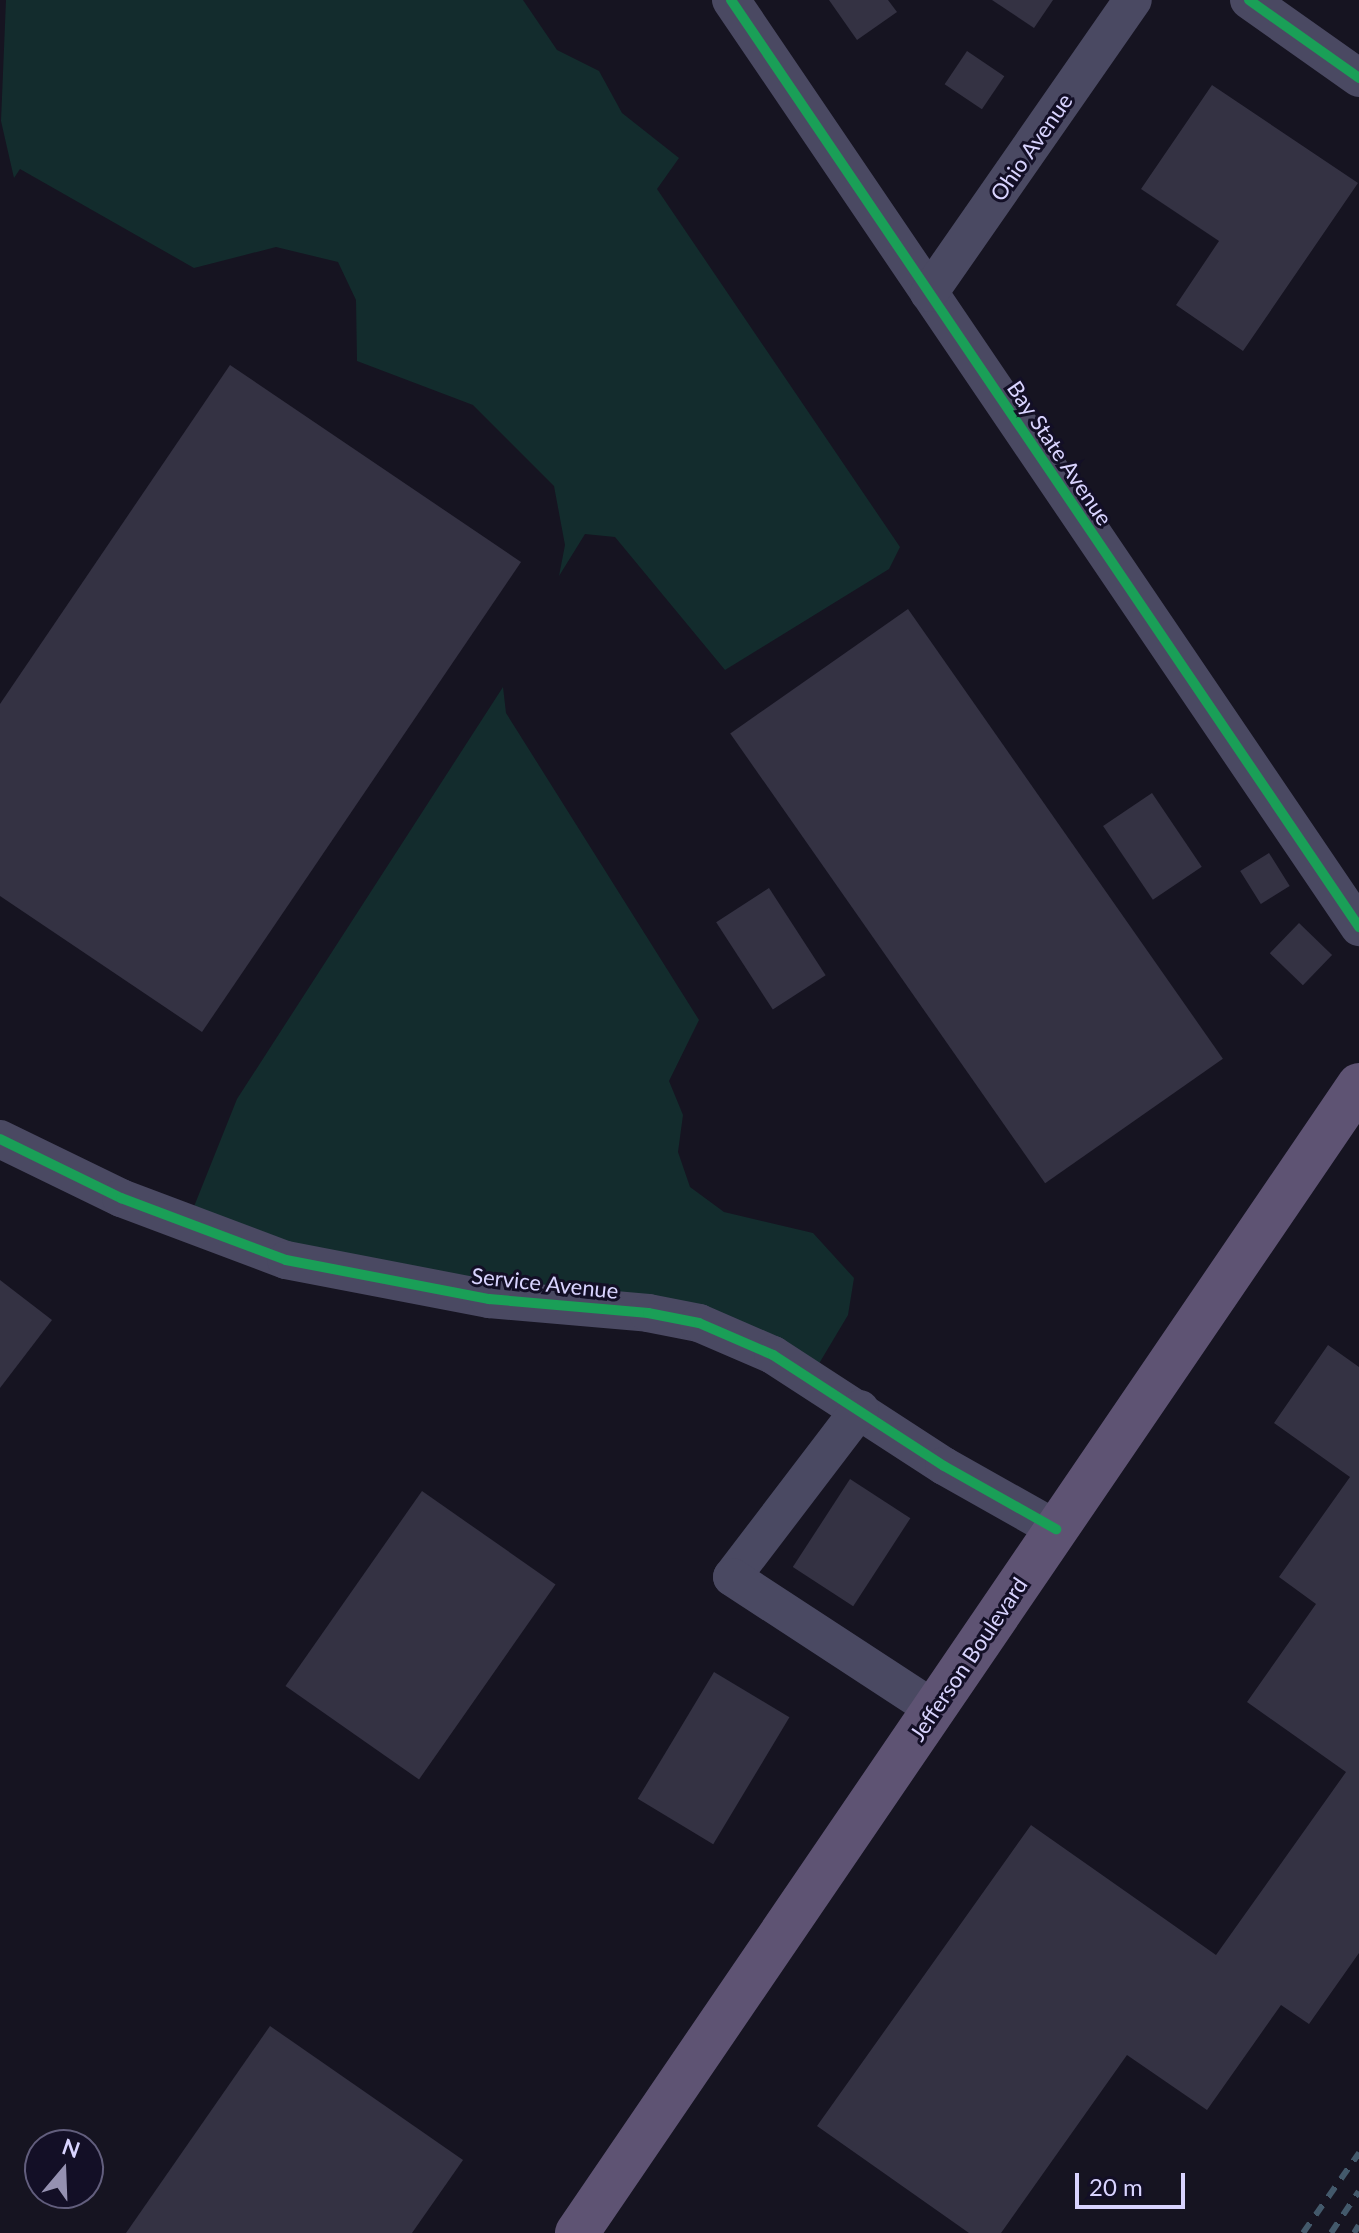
<!DOCTYPE html>
<style>
body{margin:0}
#map{position:relative;width:1359px;height:2233px;overflow:hidden;background:#161421;font-family:Lato,sans-serif}
div>[style]{position:absolute}
[style*='--x']{left:calc(var(--x)*1px);top:calc(var(--y)*1px);width:calc(var(--w)*1px);rotate:calc(var(--a)*1deg)}
.green>*{inset:0;background:#132c2d}
.building>*{inset:0;background:#343243;transform-origin:0 0}
.minor>*{height:38px;margin:-19px;padding:0 19px;transform-origin:19px;border-radius:19px;background:#4a4962}
.major>*{height:44px;margin:-22px;padding:0 22px;transform-origin:22px;border-radius:22px;background:#5e5373}
.rail>*{height:6px;margin-top:-3px;transform-origin:0;background:repeating-linear-gradient(90deg,#43596b 0 12px,transparent 0 22px)}
.cycleway>*{height:10px;margin:-5px;padding:0 5px;transform-origin:5px;border-radius:5px;background:#1a9f57}
span{translate:-50% -50%;white-space:nowrap;text-align:center;line-height:1.15;-webkit-text-stroke:6px #130f26;paint-order:stroke}
.street-label{font-size:22px;color:#d9d4ff}
.north{position:absolute;left:24px;top:2129px;width:80px;height:80px;box-sizing:border-box;background:#130f26;border:2px solid #625e7d;border-radius:50%;rotate:19deg;font-size:22px;font-weight:700;line-height:32px;text-align:center;color:#d9d4ff}
.north::after{content:'';display:block;margin:auto;width:28px;height:36px;background:#9591b1;clip-path:polygon(50% 0,100% 100%,50% 72%,0 100%)}
.scale{position:absolute;left:1075px;top:2173px;width:110px;height:36px;box-sizing:border-box;border:4px solid #d9d4ff;border-top:0;padding-left:10px;font-size:24px;line-height:28px;white-space:nowrap;color:#d9d4ff;-webkit-text-stroke:6px #130f26;paint-order:stroke}
</style>
<div id="map">
<div class="green">
<div style="clip-path:polygon(6px 0,523px 0,557px 50px,599px 71px,622px 113px,679px 158px,657px 189px,900px 547px,889px 569px,725px 670px,615px 537px,585px 534px,559px 576px,565px 545px,554px 486px,473px 405px,357px 361px,356px 300px,338px 262px,276px 247px,194px 268px,20px 169px,14px 178px,1px 121px)"></div>
<div style="clip-path:polygon(503px 687px,506px 713px,699px 1020px,669px 1081px,683px 1115px,678px 1152px,690px 1187px,724px 1212px,813px 1233px,854px 1278px,848px 1315px,814px 1372px,748px 1336px,400px 1280px,191px 1214px,237px 1099px)"></div>
</div>
<div class="building">
<div style="clip-path:polygon(829px 0,888px 0,897px 12px,857px 40px)"></div>
<div style="clip-path:polygon(992px 0,1053px 0,1034px 28px)"></div>
<div style="left:967px;top:51px;width:45px;height:40px;rotate:34deg"></div>
<div style="clip-path:polygon(1212px 85px,1358px 183px,1243px 351px,1176px 305px,1219px 241px,1141px 189px)"></div>
<div style="clip-path:polygon(230px 365px,521px 562px,202px 1032px,0 896px,0 704px)"></div>
<div style="left:908px;top:609px;width:549px;height:217px;rotate:55deg"></div>
<div style="left:1152px;top:793px;width:89px;height:59px;rotate:56deg"></div>
<div style="left:1269px;top:853px;width:39px;height:34px;rotate:58deg"></div>
<div style="left:769px;top:888px;width:104px;height:63px;rotate:57deg"></div>
<div style="left:1299px;top:923px;width:46px;height:42px;rotate:44deg"></div>
<div style="clip-path:polygon(0 1280px,52px 1320px,0 1388px)"></div>
<div style="clip-path:polygon(1328px 1345px,1359px 1367px,1359px 1953px,1309px 2024px,1281px 2005px,1207px 2110px,1127px 2055px,1001px 2233px,969px 2233px,817px 2126px,1031px 1825px,1216px 1955px,1346px 1772px,1247px 1702px,1316px 1604px,1279px 1577px,1350px 1477px,1274px 1423px)"></div>
<div style="left:850px;top:1479px;width:72px;height:105px;rotate:33deg"></div>
<div style="left:422px;top:1491px;width:163px;height:238px;rotate:35deg"></div>
<div style="left:714px;top:1672px;width:88px;height:148px;rotate:31deg"></div>
<div style="clip-path:polygon(270px 2026px,463px 2160px,412px 2233px,126px 2233px)"></div>
</div>
<div class="minor">
<div style="--x:731;--y:0;--w:1120;--a:55.88"></div>
<div style="--x:1249;--y:0;--w:135;--a:35.3"></div>
<div style="--x:929;--y:293;--w:357;--a:-55.2"></div>
<div style="--x:0;--y:1139;--w:135;--a:26"></div>
<div style="--x:121;--y:1198;--w:176;--a:20.6"></div>
<div style="--x:286;--y:1260;--w:207;--a:10.9"></div>
<div style="--x:489;--y:1299;--w:160;--a:5"></div>
<div style="--x:648;--y:1313;--w:52;--a:11.1"></div>
<div style="--x:699;--y:1323;--w:81;--a:23.4"></div>
<div style="--x:773;--y:1355;--w:204;--a:33"></div>
<div style="--x:944;--y:1466;--w:129;--a:29.4"></div>
<div style="--x:860;--y:1409;--w:211;--a:127.3"></div>
<div style="--x:732;--y:1577;--w:241;--a:33.2"></div>
</div>
<div class="major">
<div style="--x:577;--y:2233;--w:1389;--a:-55.74"></div>
</div>
<div class="rail">
<div style="--x:1303;--y:2233;--w:98;--a:-55"></div>
<div style="--x:1331;--y:2233;--w:50;--a:-56.3"></div>
<div style="--x:1354;--y:2233;--w:9;--a:-58"></div>
</div>
<div class="cycleway">
<div style="--x:731;--y:0;--w:1120;--a:55.88"></div>
<div style="--x:1249;--y:0;--w:135;--a:35.3"></div>
<div style="--x:0;--y:1139;--w:135;--a:26"></div>
<div style="--x:121;--y:1198;--w:176;--a:20.6"></div>
<div style="--x:286;--y:1260;--w:207;--a:10.9"></div>
<div style="--x:489;--y:1299;--w:160;--a:5"></div>
<div style="--x:648;--y:1313;--w:52;--a:11.1"></div>
<div style="--x:699;--y:1323;--w:81;--a:23.4"></div>
<div style="--x:773;--y:1355;--w:204;--a:33"></div>
<div style="--x:944;--y:1466;--w:129;--a:29.4"></div>
</div>
<div class="street-label">
<span style="left:1031px;top:147px;rotate:-55deg">Ohio Avenue</span>
<span style="left:1060px;top:453px;rotate:56deg">Bay State Avenue</span>
<span style="left:545px;top:1283px;rotate:6deg">Service Avenue</span>
<span style="left:968px;top:1659px;rotate:-56deg">Jefferson Boulevard</span>
</div>
<div class="north">N</div>
<div class="scale">20 m</div>
</div>
